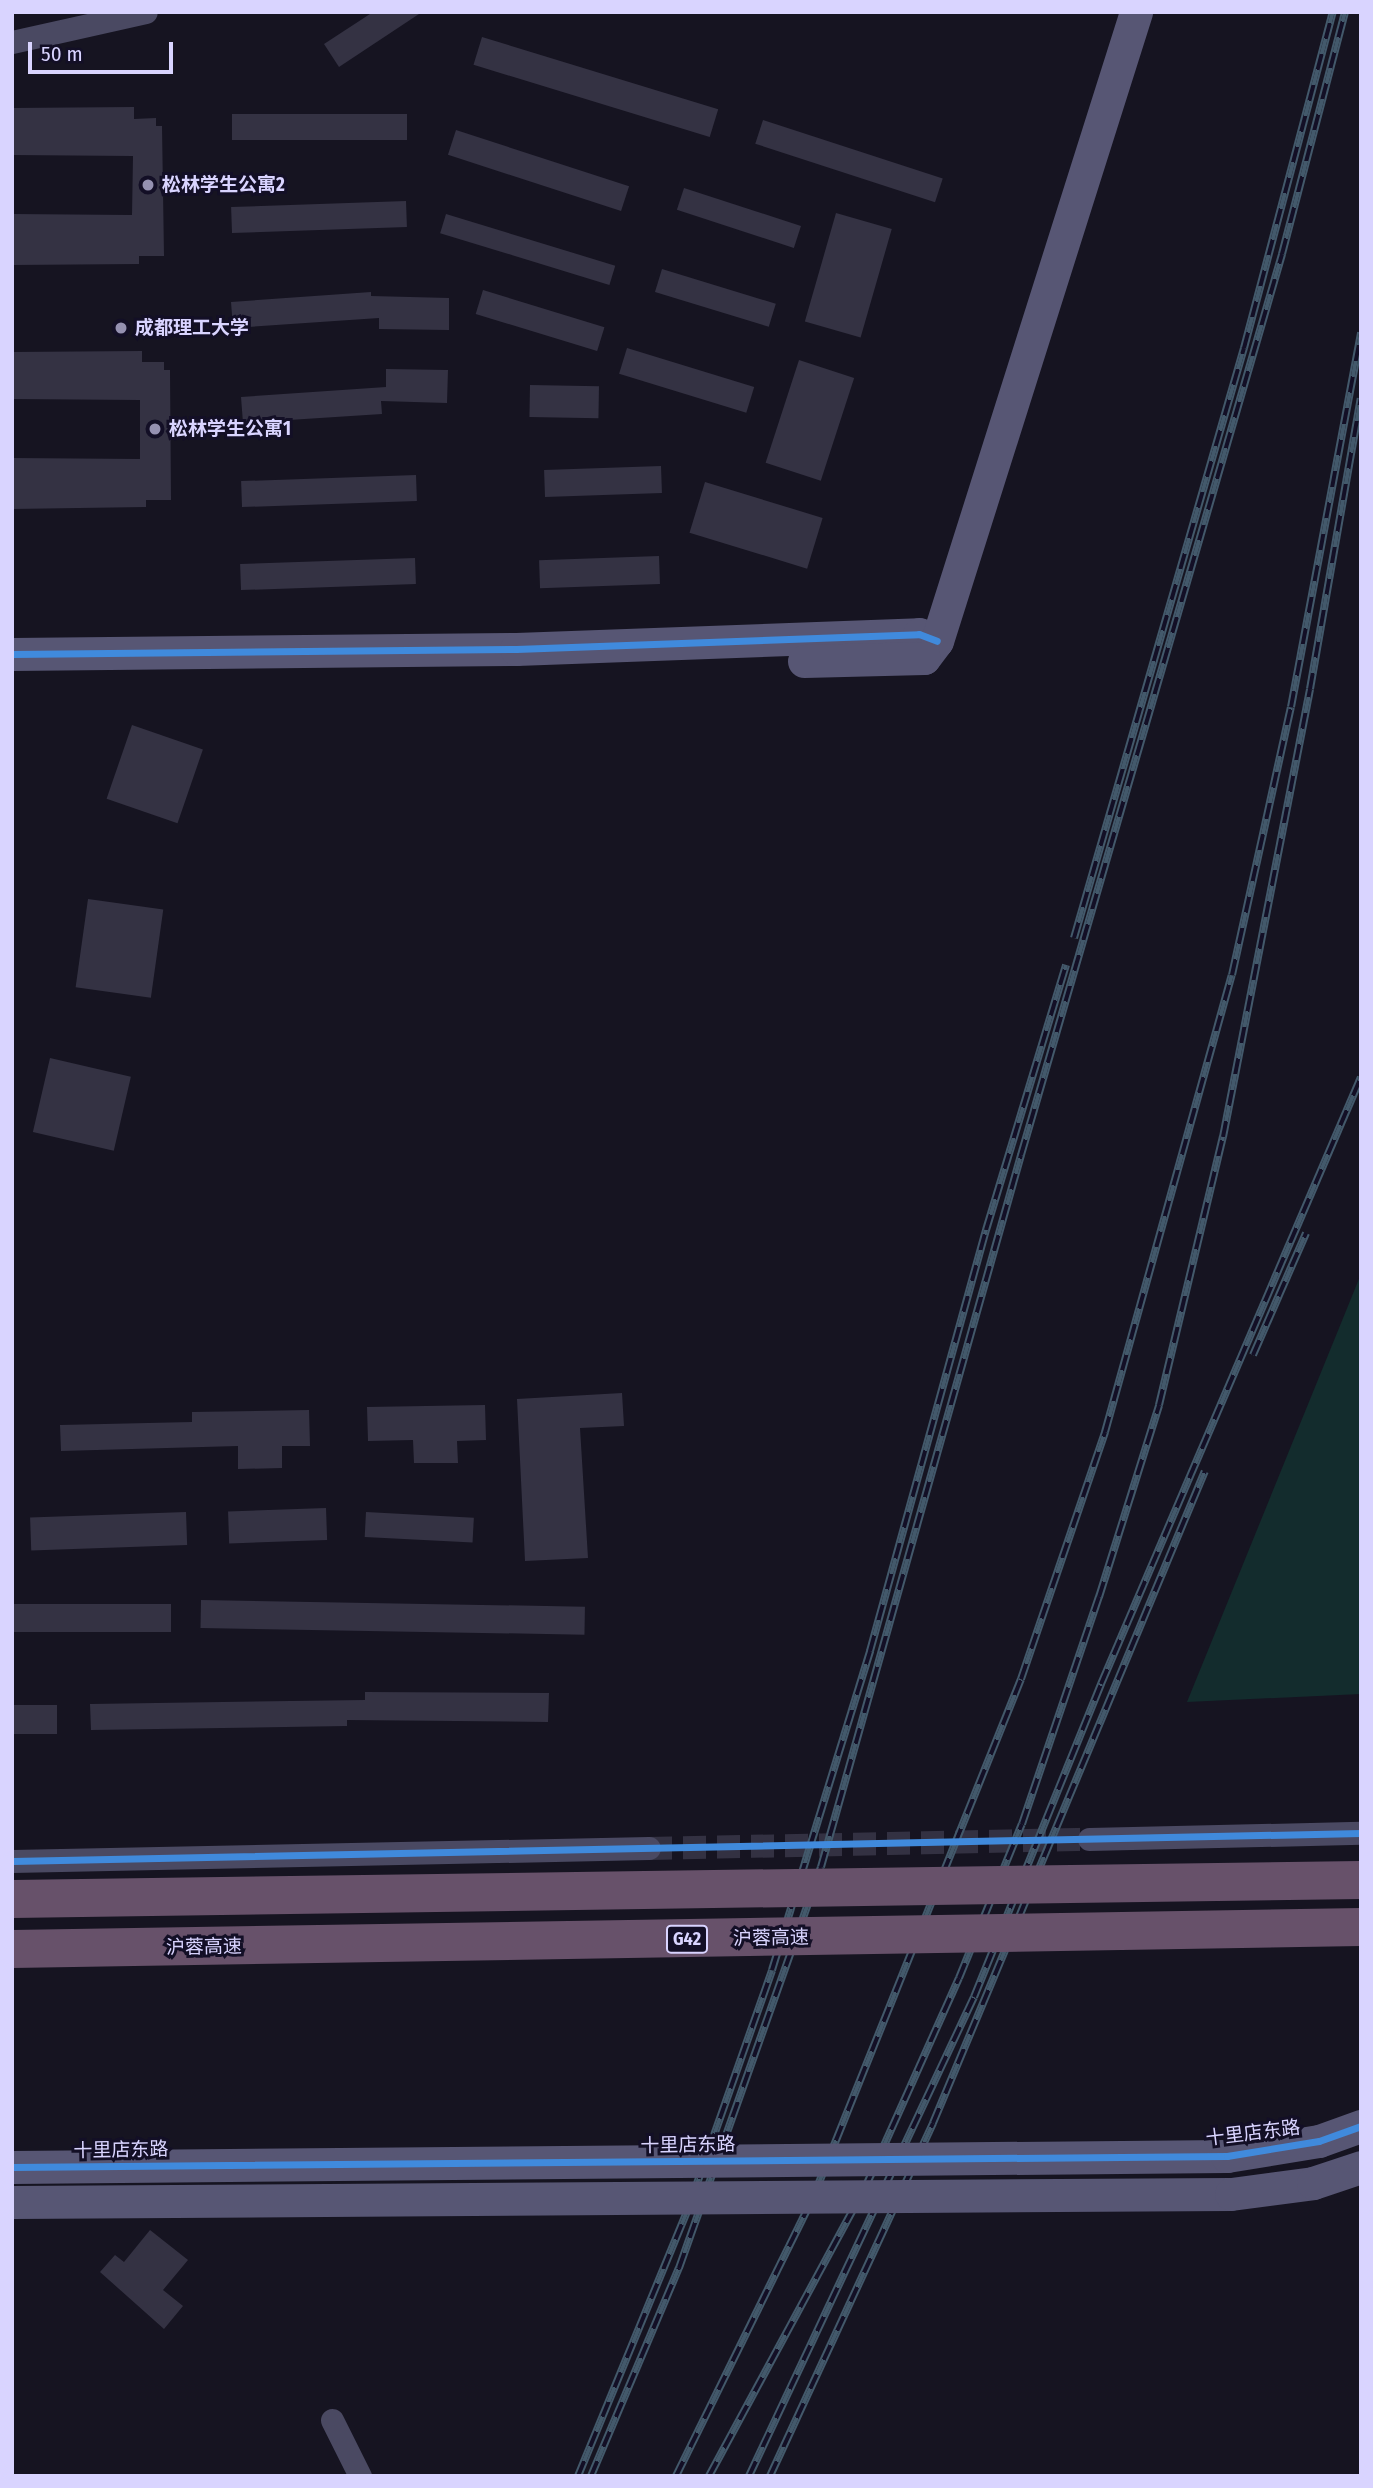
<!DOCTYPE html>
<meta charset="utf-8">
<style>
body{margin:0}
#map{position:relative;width:1373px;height:2488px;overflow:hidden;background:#161421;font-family:"Fira Sans Condensed","Noto Sans SC",sans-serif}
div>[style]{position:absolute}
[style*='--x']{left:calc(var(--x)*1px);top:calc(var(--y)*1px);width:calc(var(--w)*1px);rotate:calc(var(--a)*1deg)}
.green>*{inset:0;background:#132c2d}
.building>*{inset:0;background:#343243;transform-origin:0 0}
.street-tunnel>*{height:23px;margin-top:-11.5px;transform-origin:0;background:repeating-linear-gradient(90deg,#333142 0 23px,transparent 0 34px)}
.street>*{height:23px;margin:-11.5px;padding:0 11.5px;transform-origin:11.5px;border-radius:11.5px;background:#4a4962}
.secondary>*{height:33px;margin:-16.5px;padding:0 16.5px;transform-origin:16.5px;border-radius:16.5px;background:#575674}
.rail>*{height:8px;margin-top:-4px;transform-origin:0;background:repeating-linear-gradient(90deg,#130f26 0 16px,#43596b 0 32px);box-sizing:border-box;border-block:2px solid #43596b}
.secondary-bridge>*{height:33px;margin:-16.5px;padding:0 16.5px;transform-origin:16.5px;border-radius:16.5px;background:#575674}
.highway-bridge>*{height:38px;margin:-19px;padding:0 19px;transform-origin:19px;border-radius:19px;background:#67516a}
.cycleway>*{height:7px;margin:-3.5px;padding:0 3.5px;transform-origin:3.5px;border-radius:3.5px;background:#408adc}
.dots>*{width:19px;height:19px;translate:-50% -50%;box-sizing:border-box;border:4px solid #130f26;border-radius:50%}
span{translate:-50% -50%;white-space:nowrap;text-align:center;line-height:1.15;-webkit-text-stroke:6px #130f26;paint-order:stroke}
.shield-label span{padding:2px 5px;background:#130f26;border:2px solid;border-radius:5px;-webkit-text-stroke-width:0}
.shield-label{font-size:18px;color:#d9d4ff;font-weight:700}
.poi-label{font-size:19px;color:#d9d4ff;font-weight:700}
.left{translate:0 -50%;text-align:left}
.street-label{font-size:19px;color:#d9d4ff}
.frame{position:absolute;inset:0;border:14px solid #d9d4ff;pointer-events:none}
.scale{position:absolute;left:28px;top:42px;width:145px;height:32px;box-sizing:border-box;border:4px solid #d9d4ff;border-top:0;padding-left:9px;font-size:21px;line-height:24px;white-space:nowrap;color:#d9d4ff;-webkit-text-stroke:5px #130f26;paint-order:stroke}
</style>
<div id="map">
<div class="green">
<div style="clip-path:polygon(1361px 1274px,1361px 1694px,1187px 1702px)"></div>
</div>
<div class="building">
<div style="clip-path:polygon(373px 12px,422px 12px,339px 67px,324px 44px)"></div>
<div style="left:482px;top:37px;width:247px;height:29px;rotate:17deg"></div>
<div style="clip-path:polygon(134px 107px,134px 119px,156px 118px,156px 126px,162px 126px,164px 256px,139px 256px,139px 264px,12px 265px,12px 214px,132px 215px,133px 156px,12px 155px,12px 108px)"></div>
<div style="left:407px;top:114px;width:26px;height:175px;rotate:90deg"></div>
<div style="left:763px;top:120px;width:189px;height:25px;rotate:18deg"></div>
<div style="left:456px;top:130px;width:182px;height:26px;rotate:18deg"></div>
<div style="left:684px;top:188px;width:123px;height:23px;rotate:18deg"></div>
<div style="left:406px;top:201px;width:26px;height:175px;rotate:88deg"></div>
<div style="left:836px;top:213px;width:58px;height:113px;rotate:16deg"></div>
<div style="left:446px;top:214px;width:177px;height:20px;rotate:17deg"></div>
<div style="left:662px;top:269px;width:119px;height:24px;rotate:17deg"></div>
<div style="left:483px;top:290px;width:127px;height:25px;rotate:17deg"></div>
<div style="clip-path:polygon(371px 292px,371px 296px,449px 298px,449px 330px,379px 329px,379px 318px,233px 328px,231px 302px)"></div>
<div style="left:627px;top:348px;width:133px;height:27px;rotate:17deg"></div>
<div style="clip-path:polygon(142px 351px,142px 362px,164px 362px,164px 370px,170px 370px,171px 500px,146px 500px,146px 507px,12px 509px,12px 458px,140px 459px,140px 400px,12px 399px,12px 352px)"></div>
<div style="left:799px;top:360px;width:58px;height:108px;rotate:18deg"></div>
<div style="clip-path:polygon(386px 369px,448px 370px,447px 403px,381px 401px,382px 414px,243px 423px,241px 397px,386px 387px)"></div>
<div style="left:530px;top:385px;width:69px;height:32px;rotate:1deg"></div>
<div style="left:661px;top:466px;width:27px;height:117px;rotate:88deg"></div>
<div style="left:416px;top:475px;width:26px;height:175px;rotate:88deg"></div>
<div style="left:705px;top:482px;width:123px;height:53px;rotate:17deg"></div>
<div style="left:659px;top:556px;width:28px;height:120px;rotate:88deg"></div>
<div style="left:415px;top:558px;width:26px;height:175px;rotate:88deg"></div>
<div style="left:132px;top:725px;width:75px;height:78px;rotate:19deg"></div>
<div style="left:88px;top:899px;width:76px;height:89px;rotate:8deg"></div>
<div style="left:50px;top:1058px;width:83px;height:76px;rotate:13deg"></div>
<div style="clip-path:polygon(622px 1393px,624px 1426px,580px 1428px,588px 1558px,525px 1561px,517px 1399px)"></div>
<div style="clip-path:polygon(485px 1405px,486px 1440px,457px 1441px,458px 1463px,414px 1463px,413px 1440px,368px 1441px,367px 1407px)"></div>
<div style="clip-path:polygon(309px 1410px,310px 1446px,282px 1446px,282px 1468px,238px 1469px,238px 1446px,61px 1451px,60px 1425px,192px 1422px,192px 1412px)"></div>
<div style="left:326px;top:1508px;width:32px;height:98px;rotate:88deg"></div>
<div style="left:186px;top:1512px;width:33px;height:156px;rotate:88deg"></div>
<div style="left:366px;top:1512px;width:108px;height:25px;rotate:3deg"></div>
<div style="left:201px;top:1600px;width:384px;height:28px;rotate:1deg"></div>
<div style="left:12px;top:1604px;width:159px;height:28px"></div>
<div style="clip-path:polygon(365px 1692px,549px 1693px,548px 1722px,347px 1720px,347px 1726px,91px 1730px,90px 1704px,365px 1700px)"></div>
<div style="left:12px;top:1705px;width:45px;height:29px"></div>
<div style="clip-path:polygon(150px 2230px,188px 2260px,163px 2290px,183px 2306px,164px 2329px,100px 2272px,115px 2255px,124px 2262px)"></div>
</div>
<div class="street-tunnel">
<div style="--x:649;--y:1848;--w:440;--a:-1.2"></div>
</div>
<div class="street">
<div style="--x:12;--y:42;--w:137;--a:-12.6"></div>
<div style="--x:1089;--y:1839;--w:272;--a:-1.3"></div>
<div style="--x:12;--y:1861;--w:637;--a:-1.17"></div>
<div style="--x:332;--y:2420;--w:63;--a:63.4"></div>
</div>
<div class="secondary">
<div style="--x:12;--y:654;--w:504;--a:-0.57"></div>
<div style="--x:516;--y:649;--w:403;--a:-2.1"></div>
<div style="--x:919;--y:634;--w:19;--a:21"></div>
<div style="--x:924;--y:658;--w:21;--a:-53"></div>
<div style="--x:937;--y:641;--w:660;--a:-72.44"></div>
<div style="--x:804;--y:661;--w:120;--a:-1.4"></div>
</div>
<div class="rail">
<div style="--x:1074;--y:938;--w:614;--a:-73.93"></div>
<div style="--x:1244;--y:348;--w:348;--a:-75.2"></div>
<div style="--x:1253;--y:1355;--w:133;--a:-66.5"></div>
<div style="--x:578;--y:2476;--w:289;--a:-67.6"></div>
<div style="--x:688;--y:2209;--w:253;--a:-70.6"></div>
<div style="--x:772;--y:1970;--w:334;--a:-72.9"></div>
<div style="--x:870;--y:1651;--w:437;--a:-74.6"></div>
<div style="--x:986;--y:1230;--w:277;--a:-73.2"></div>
<div style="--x:591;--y:2476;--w:226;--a:-67.1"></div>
<div style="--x:679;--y:2268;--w:425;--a:-70.5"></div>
<div style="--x:821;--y:1867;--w:740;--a:-74.31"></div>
<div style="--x:1021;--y:1155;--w:938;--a:-73.84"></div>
<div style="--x:1282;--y:254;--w:250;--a:-75.4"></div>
<div style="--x:676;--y:2476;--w:308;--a:-63.8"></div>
<div style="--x:812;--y:2200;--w:561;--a:-68.14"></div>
<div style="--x:1021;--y:1679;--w:261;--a:-71.2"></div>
<div style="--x:1105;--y:1432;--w:474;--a:-74.5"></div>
<div style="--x:1232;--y:975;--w:274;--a:-77.6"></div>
<div style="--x:1291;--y:707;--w:381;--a:-79.4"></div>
<div style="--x:709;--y:2476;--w:328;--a:-61.6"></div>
<div style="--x:865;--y:2188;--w:230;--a:-65.9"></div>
<div style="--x:959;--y:1978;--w:166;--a:-67.8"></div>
<div style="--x:1022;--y:1824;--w:240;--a:-71.3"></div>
<div style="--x:1099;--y:1597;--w:201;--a:-72.6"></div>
<div style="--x:1159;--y:1405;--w:276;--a:-76.6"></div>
<div style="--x:1223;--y:1137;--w:456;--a:-79"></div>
<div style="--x:1310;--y:689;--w:295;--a:-80.1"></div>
<div style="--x:749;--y:2476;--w:529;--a:-64.84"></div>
<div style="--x:974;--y:1997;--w:338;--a:-67.9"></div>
<div style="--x:1101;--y:1684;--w:660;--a:-66.81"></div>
<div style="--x:770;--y:2476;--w:389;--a:-65.2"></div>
<div style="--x:933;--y:2123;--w:706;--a:-67.36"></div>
</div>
<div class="secondary-bridge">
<div style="--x:12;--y:2167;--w:1215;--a:-0.52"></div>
<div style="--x:1227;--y:2156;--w:93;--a:-9.3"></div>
<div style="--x:1319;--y:2141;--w:45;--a:-19.7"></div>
<div style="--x:12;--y:2202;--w:1219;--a:-0.38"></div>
<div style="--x:1231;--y:2194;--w:83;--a:-7.6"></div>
<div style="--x:1313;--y:2183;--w:51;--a:-18.4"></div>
</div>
<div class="highway-bridge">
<div style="--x:12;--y:1899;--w:1349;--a:-0.81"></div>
<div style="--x:12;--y:1949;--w:1349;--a:-0.93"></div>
</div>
<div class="cycleway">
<div style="--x:12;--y:654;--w:504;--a:-0.57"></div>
<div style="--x:516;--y:649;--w:403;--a:-2.1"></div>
<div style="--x:919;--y:634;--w:19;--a:21"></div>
<div style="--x:12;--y:1861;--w:1349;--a:-1.19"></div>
<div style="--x:12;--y:2167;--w:1215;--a:-0.52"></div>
<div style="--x:1227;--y:2156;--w:93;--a:-9.3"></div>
<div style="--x:1319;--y:2141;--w:45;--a:-19.7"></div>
</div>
<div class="dots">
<div style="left:148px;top:185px;background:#9591b1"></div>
<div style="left:121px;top:328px;background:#9591b1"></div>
<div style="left:155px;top:429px;background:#9591b1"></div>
</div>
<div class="shield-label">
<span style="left:687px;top:1939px">G42</span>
</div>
<div class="poi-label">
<span class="left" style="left:162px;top:185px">松林学生公寓2</span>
<span class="left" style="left:135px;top:328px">成都理工大学</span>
<span class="left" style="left:169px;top:429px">松林学生公寓1</span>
</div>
<div class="street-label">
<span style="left:771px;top:1938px;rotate:-1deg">沪蓉高速</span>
<span style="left:204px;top:1947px;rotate:-1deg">沪蓉高速</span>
<span style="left:1253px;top:2133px;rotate:-7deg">十里店东路</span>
<span style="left:688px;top:2145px;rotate:-1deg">十里店东路</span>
<span style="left:121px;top:2150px;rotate:-1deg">十里店东路</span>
</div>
<div class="frame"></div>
<div class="scale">50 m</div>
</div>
